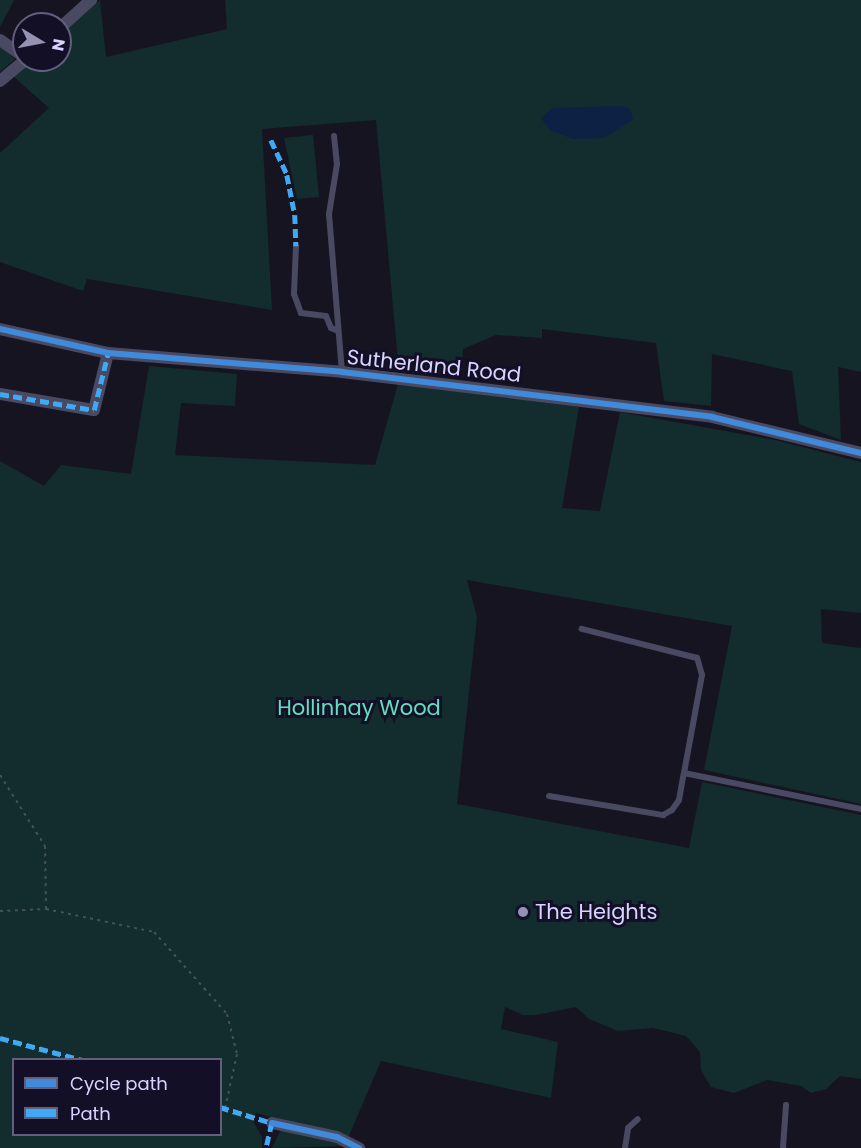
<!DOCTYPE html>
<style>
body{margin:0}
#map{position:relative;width:861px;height:1148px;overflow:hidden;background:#161421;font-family:Poppins,sans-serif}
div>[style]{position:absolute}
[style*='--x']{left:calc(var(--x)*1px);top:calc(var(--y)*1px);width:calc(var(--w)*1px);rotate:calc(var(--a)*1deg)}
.green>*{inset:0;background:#132c2d}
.water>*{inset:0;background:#0d2144}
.path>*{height:2px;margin-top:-1px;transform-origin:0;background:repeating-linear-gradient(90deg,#44505f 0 3px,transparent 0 7.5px)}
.lane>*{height:6px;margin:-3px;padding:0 3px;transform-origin:3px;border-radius:3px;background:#4a4962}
.street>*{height:12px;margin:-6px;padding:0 6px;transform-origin:6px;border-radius:6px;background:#4a4962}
.quiet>*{height:4.5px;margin-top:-2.25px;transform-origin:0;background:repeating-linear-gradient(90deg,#3fa9f5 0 9px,transparent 0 13.5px)}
.cycleway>*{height:6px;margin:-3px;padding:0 3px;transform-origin:3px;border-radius:3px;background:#408adc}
.dots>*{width:16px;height:16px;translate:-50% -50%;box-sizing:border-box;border:3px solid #130f26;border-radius:50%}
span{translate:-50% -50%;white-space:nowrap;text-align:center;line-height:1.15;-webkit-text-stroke:6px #130f26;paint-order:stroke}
.street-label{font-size:21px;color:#d9d4ff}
.park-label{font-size:21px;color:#5fe0c0}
.poi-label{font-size:21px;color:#d9d4ff}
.left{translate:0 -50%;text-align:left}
.legend{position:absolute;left:12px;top:1058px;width:210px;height:78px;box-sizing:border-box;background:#130f26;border:2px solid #625e7d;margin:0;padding:8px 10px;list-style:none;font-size:18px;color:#d9d4ff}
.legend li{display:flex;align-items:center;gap:12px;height:30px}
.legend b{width:30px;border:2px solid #625e7d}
.north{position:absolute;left:12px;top:12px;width:60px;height:60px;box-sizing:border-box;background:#130f26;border:2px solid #625e7d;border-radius:50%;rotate:100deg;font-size:16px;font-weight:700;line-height:24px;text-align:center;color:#d9d4ff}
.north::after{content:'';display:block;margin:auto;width:21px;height:27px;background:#9591b1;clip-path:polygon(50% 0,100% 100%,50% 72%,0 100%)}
</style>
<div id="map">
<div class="green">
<div style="clip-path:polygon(0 0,14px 0,0 27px)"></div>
<div style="clip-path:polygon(100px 0,106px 57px,227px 29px,225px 0,861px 0,861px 372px,838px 367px,841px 440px,799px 424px,792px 371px,712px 354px,711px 406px,664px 401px,656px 343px,542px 329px,542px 338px,496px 335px,463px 349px,462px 377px,399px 372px,376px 120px,262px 129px,272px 310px,87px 279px,83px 291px,0 262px,0 153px,49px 108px,14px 77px,33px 60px,60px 60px,60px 36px)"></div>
<div style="clip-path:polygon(0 46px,15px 59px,0 72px)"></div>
<div style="clip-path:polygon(313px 135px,319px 197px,297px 199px,284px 138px)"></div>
<div style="clip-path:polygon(evenodd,149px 366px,237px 374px,235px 406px,181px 403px,175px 455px,375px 465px,398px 384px,579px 407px,562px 508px,600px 511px,620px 412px,775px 440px,861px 462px,861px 613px,821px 609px,822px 643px,861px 648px,861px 804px,704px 770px,732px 626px,467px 580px,477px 617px,457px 804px,689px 848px,702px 782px,861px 815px,861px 1079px,840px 1076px,826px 1089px,811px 1093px,801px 1086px,767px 1080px,734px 1093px,711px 1087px,701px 1070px,700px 1052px,686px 1036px,653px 1028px,618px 1031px,589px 1019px,576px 1007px,536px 1015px,523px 1015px,505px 1007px,501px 1029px,558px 1042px,551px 1098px,381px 1061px,348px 1138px,256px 1113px,253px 1121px,262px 1137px,262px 1148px,0 1148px,0 461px,44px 486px,61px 465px,131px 474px,149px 366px,14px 1060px,220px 1060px,220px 1134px,14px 1134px,14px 1060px)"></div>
<div style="clip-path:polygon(281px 1129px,320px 1136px,344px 1146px,272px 1148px)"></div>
</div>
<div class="water">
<div style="clip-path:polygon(621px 106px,630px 109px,633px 120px,604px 138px,573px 139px,550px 130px,541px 118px,553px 108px)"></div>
</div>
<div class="path">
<div style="--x:0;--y:775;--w:84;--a:57.6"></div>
<div style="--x:45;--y:846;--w:63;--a:89.1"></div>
<div style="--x:46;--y:909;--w:110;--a:12"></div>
<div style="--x:154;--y:932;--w:110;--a:48.3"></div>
<div style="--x:227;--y:1014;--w:41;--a:76"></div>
<div style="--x:237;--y:1054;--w:55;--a:102.5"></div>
<div style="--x:0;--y:911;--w:46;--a:-2.5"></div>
</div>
<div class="lane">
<div style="--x:334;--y:136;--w:28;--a:84"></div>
<div style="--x:337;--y:164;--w:51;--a:99.1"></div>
<div style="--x:329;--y:214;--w:159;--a:85.3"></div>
<div style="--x:296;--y:246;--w:48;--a:92.4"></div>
<div style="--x:294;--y:294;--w:20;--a:70"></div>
<div style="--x:301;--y:313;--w:25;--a:7"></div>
<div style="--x:326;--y:316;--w:13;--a:67"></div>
<div style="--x:331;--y:328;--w:8;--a:23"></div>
<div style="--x:684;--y:773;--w:181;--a:11.5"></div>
<div style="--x:549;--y:796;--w:116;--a:9.5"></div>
<div style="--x:663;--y:815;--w:10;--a:-29"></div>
<div style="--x:672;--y:810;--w:12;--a:-55"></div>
<div style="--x:679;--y:800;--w:27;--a:-80"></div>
<div style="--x:684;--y:773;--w:100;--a:-79.6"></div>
<div style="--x:702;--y:675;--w:18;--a:-106"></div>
<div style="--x:697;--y:658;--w:119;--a:-165.8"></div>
<div style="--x:625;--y:1148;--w:20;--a:-81"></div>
<div style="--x:628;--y:1128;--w:13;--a:-42"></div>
<div style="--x:783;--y:1148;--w:43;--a:-86"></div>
</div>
<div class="street">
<div style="--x:60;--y:28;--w:42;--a:-42.1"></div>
<div style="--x:0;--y:40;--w:29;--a:35"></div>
<div style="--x:0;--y:81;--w:33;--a:-40"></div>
<div style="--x:0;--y:329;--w:111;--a:12.5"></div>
<div style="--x:108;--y:353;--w:235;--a:4.6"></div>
<div style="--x:342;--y:372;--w:373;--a:6.9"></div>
<div style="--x:712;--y:417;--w:153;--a:13.6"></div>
<div style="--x:0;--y:394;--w:95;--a:9.7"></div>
<div style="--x:94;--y:410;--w:59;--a:-76.2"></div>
<div style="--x:272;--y:1123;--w:66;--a:12.2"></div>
<div style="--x:337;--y:1137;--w:25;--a:27"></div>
</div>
<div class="quiet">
<div style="--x:271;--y:140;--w:38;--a:65"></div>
<div style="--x:287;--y:175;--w:41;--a:78.7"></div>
<div style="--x:295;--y:215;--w:31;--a:88"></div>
<div style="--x:0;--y:394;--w:95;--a:9.7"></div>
<div style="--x:94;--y:410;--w:59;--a:-76.2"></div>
<div style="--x:0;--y:1038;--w:85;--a:15"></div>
<div style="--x:220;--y:1107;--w:54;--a:17.1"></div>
<div style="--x:272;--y:1123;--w:26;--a:103"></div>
</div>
<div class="cycleway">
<div style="--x:0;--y:329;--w:111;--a:12.5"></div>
<div style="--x:108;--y:353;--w:235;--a:4.6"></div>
<div style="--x:342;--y:372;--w:373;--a:6.9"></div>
<div style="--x:712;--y:417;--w:153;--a:13.6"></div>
<div style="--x:272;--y:1123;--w:66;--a:12.2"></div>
<div style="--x:337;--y:1137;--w:25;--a:27"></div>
</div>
<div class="dots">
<div style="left:523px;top:912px;background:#9591b1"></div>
</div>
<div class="street-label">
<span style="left:434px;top:366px;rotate:6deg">Sutherland Road</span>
</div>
<div class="park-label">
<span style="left:359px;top:708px">Hollinhay Wood</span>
</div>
<div class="poi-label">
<span class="left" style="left:535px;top:912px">The Heights</span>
</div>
<ul class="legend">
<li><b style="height:8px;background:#408adc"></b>Cycle path</li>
<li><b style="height:8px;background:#3fa9f5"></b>Path</li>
</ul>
<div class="north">N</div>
</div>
